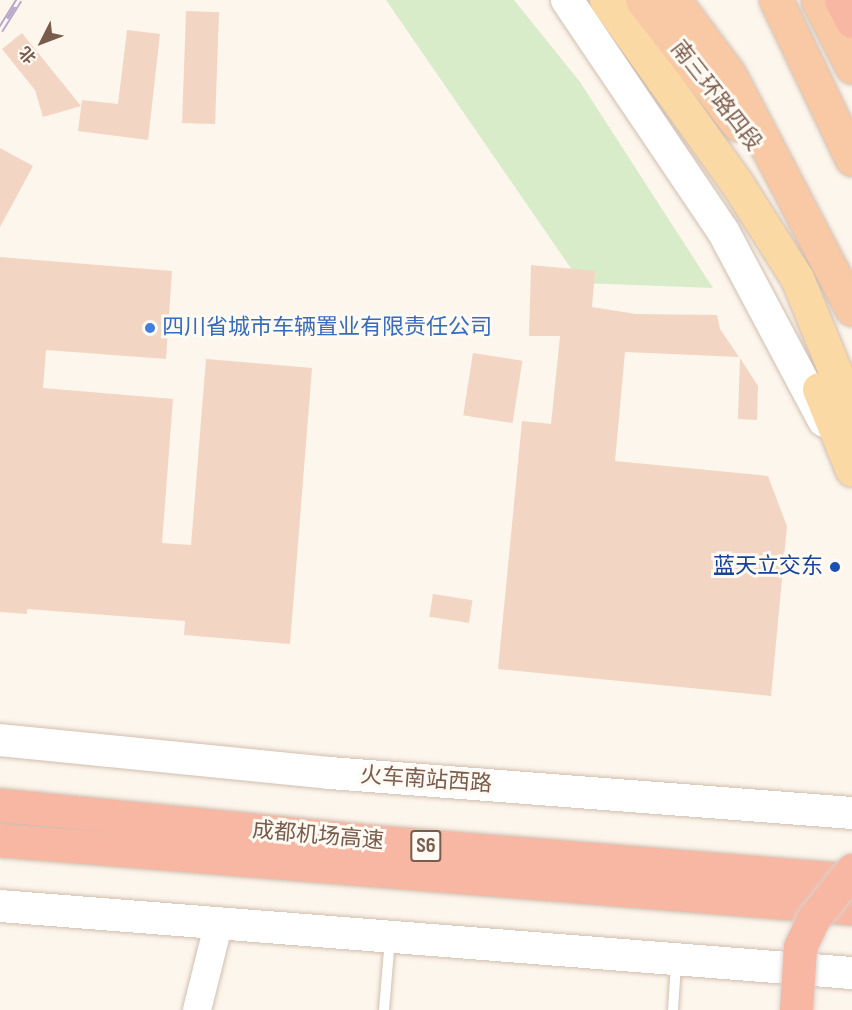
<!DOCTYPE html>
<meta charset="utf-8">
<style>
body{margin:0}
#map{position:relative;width:852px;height:1010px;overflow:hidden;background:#fdf6ec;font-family:"Sofia Sans Condensed","Noto Sans SC",sans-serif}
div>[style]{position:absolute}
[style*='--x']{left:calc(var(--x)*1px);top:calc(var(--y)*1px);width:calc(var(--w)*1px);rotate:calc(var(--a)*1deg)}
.green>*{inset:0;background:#d8ecc9}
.building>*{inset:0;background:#f3d5c3;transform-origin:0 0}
.roads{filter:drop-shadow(0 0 2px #d1beb0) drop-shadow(0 0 2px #d1beb0)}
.service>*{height:10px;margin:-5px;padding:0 5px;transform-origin:5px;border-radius:5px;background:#fff}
.tertiary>*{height:28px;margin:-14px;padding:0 14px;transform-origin:14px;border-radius:14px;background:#fff}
.secondary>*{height:32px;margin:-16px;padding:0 16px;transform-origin:16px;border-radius:16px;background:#fff}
.primary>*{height:33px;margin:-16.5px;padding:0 16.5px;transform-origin:16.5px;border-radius:16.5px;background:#fbd9a5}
.trunk>*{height:33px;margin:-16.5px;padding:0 16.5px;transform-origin:16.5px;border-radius:16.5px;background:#f9c8a4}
.motorway>*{height:33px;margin:-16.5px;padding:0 16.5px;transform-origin:16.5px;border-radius:16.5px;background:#f7b7a3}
.rail>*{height:7px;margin-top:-3.5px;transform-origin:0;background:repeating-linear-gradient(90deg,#fffaf3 0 14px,#b9a8c9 0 28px);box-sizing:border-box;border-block:2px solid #b9a8c9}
.bridges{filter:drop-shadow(0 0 2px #dad1cd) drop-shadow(0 0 2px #dad1cd)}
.motorway-bridge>*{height:33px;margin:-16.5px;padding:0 16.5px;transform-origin:16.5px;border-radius:16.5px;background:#f7b7a3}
.dots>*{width:16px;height:16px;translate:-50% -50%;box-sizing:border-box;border:3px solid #fffaf3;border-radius:50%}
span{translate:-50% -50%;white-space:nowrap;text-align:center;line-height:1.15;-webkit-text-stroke:6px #fffaf3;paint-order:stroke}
.shield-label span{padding:2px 4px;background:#fffaf3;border:2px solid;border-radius:4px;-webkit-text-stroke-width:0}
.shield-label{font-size:21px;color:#7a5c4d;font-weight:700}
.street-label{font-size:22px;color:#7a5c4d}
.shop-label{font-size:22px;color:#366cbe}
.left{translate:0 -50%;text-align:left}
.transit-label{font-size:22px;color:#164399}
.right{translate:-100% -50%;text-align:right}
.north{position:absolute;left:12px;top:12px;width:60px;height:60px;-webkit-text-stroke:4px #fffaf3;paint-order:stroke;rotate:228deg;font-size:16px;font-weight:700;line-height:24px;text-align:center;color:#7a5c4d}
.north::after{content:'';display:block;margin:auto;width:21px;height:27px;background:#7a5c4d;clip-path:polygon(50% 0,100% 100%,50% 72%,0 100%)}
</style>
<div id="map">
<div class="green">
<div style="clip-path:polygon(386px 0,514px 0,580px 82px,713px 288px,581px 283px)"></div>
</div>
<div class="building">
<div style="left:186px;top:11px;width:33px;height:112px;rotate:2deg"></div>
<div style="clip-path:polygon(127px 30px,160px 34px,148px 140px,78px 131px,82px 100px,118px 104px)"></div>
<div style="clip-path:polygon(22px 33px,81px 106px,43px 117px,35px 90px,2px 49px)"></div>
<div style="clip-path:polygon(0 148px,33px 166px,0 227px)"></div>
<div style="clip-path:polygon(0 257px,172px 271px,166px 359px,46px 350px,43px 388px,173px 399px,162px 543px,191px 545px,206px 359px,312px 368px,290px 644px,184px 635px,185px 621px,27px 609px,27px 614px,0 612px)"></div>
<div style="clip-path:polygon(531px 265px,595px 271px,592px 307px,636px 314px,717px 315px,720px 329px,739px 357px,625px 352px,615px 461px,768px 476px,787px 526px,771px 696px,498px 669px,522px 421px,551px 424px,560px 336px,529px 336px)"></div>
<div style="left:473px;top:353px;width:50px;height:63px;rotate:9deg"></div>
<div style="clip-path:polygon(740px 358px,758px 386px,757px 420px,738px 419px)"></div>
<div style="left:433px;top:594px;width:40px;height:23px;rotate:9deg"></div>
</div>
<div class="roads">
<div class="service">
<div style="--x:384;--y:1010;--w:71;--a:-85.2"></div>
<div style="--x:673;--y:1010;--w:47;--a:-86.3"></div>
</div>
<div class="tertiary">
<div style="--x:197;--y:1010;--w:87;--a:-76"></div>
</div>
<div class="secondary">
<div style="--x:567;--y:0;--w:279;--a:56"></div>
<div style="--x:723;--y:231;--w:215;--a:62"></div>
<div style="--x:0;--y:740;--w:332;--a:5.7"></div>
<div style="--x:330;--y:773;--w:524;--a:4.38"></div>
<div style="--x:0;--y:906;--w:855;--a:4.5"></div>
</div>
<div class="primary">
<div style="--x:606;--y:0;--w:224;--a:54.5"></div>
<div style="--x:736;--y:182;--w:114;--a:57.6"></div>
<div style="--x:797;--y:278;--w:146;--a:67.8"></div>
<div style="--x:819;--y:389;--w:87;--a:67.8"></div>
</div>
<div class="trunk">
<div style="--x:642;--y:0;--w:157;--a:52.3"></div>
<div style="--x:674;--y:0;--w:92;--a:53.4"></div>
<div style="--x:729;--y:74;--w:265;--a:62.4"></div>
<div style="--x:776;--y:0;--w:176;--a:64.5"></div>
<div style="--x:818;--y:0;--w:75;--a:63.1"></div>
</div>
<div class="motorway">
<div style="--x:841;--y:0;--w:24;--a:62"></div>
<div style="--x:0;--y:805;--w:367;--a:5.6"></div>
<div style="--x:365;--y:841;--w:489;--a:4.6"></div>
<div style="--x:0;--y:840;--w:855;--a:4.56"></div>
</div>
</div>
<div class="rail">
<div style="--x:0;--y:30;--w:36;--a:-58"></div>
</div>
<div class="bridges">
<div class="motorway-bridge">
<div style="--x:796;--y:1010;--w:63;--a:-86.4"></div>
<div style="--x:800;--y:947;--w:31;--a:-65"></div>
<div style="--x:813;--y:919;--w:63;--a:-51.5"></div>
</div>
</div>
<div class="dots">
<div style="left:150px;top:328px;background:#3f7fe0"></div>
<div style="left:835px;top:567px;background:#1a4fb4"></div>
</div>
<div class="shield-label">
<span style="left:426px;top:846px">S6</span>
</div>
<div class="street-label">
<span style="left:716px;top:96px;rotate:52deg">南三环路四段</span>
<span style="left:426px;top:780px;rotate:4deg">火车南站西路</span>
<span style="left:318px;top:836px;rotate:5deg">成都机场高速</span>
</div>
<div class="shop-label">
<span class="left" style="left:162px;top:328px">四川省城市车辆置业有限责任公司</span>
</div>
<div class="transit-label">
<span class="right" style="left:823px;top:567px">蓝天立交东</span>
</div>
<div class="north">北</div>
</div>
